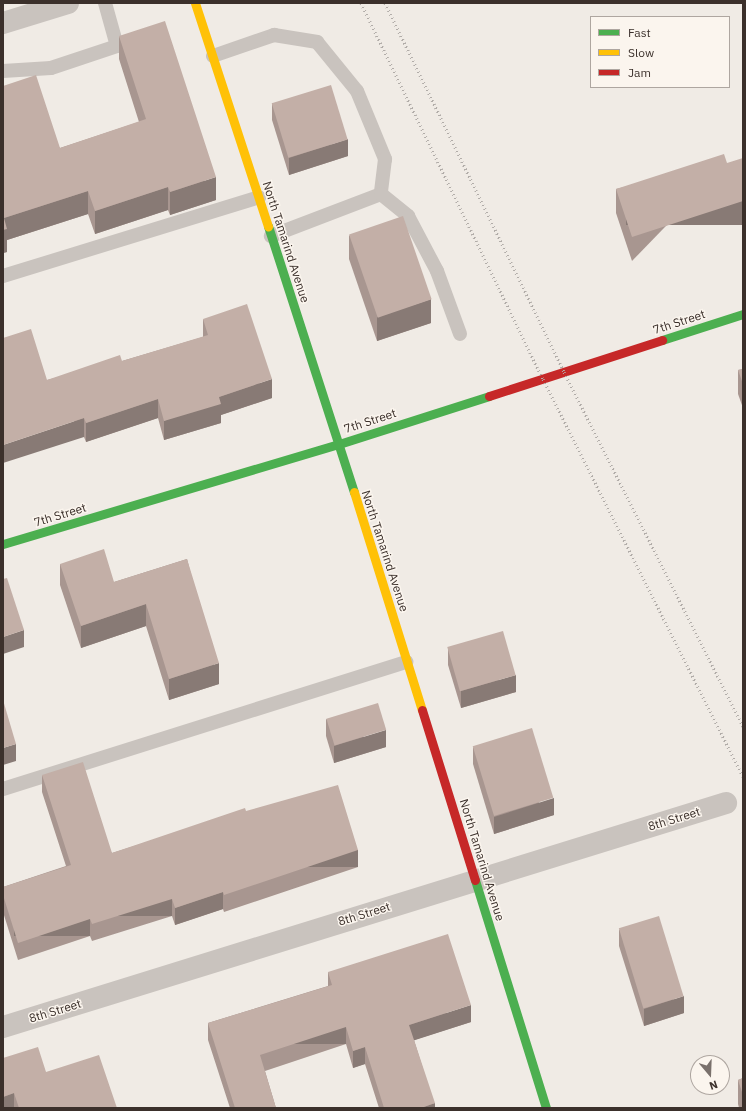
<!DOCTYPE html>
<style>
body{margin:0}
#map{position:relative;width:746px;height:1111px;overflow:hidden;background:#f0ebe5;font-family:"IBM Plex Sans",sans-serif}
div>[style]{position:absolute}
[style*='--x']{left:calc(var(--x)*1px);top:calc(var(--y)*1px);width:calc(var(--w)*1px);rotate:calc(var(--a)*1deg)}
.lane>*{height:14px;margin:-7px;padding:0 7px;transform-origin:7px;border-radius:7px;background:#c9c3be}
.street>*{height:22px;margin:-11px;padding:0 11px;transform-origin:11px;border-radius:11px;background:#c9c3be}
.fast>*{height:9px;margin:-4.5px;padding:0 4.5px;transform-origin:4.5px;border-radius:4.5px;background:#4caf50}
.slow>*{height:9px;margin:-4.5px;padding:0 4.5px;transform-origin:4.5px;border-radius:4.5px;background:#ffc107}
.jam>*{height:9px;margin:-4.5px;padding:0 4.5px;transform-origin:4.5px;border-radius:4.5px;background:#c62828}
.rail>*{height:3px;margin-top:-1.5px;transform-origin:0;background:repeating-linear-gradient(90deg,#b1aca8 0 1px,transparent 0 4px)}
.wall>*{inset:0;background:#a89690}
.shaded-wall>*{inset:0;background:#887a75;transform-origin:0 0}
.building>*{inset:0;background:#c3afa7;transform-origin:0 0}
span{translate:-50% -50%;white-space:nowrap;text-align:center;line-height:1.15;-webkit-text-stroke:3px #fbf5ee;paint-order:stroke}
.street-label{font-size:12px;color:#3b302b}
.frame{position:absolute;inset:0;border:4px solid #3b302b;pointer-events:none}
.legend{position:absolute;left:590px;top:16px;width:140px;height:72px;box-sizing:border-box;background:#fbf5ee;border:1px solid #aea6a0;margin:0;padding:5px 7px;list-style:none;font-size:12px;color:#3b302b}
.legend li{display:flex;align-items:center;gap:8px;height:20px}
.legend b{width:20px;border:1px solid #aea6a0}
.north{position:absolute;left:690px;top:1055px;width:40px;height:40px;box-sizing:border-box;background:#fbf5ee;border:1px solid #aea6a0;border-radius:50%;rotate:161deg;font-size:11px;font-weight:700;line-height:16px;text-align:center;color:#3b302b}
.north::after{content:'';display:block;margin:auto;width:14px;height:18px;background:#7a716c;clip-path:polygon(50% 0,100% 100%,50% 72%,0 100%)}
</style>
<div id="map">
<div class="lane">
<div style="--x:213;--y:56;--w:65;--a:-19"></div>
<div style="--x:274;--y:35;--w:44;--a:9.2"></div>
<div style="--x:317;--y:42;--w:63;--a:50.8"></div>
<div style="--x:357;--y:91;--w:74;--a:67.6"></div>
<div style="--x:385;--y:159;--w:35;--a:97"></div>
<div style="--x:381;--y:194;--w:118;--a:159.1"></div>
<div style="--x:3;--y:71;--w:48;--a:-3.6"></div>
<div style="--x:51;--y:68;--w:70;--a:-18.4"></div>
<div style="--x:117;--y:46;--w:45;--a:-105.6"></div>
<div style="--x:381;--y:194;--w:35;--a:39"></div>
<div style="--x:408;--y:216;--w:62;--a:62.2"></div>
<div style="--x:437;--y:271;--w:67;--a:69.9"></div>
<div style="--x:3;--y:276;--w:268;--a:-17.1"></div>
<div style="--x:3;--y:789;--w:423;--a:-17.5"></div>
</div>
<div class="street">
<div style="--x:3;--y:23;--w:68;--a:-17.1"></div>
<div style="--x:3;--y:1027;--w:757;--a:-17.21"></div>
</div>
<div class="fast">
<div style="--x:268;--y:226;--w:280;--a:72.1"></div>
<div style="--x:662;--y:340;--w:85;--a:-17.8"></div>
<div style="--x:3;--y:544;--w:351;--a:-16.6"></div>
<div style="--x:339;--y:444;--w:157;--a:-17.7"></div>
<div style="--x:475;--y:880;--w:239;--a:72.7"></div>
</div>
<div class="slow">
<div style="--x:195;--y:3;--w:235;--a:71.9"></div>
<div style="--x:354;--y:492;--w:228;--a:72.7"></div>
</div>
<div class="jam">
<div style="--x:489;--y:396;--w:182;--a:-17.9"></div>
<div style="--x:422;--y:710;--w:178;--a:72.7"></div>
</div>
<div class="rail">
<div style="--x:361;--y:3;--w:418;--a:64.2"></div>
<div style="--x:543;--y:379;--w:445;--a:63.3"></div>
<div style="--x:385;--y:3;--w:410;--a:64.1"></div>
<div style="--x:564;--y:372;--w:397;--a:63.2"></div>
</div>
<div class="wall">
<div style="clip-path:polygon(119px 36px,216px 200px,170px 215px,168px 210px,95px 234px,88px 214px,7px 240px,7px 252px,3px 253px,3px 86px,60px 148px,139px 122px,119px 59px)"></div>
<div style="clip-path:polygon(272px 103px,348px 156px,289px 175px,272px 120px)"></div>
<div style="clip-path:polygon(727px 163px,632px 261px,616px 213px,616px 189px)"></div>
<div style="clip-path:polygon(349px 235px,431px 323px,377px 341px,349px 259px)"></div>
<div style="clip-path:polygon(203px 319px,272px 398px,221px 415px,221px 423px,164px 440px,158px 418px,86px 442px,84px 437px,47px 380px,122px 361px,203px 337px)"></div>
<div style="clip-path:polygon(743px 369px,743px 408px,738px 394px,738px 370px)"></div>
<div style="clip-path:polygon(187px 559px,219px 684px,169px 700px,146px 626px,81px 648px,60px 585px,60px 564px,114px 582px)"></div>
<div style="clip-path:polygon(448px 648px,516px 692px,461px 708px,448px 665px)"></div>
<div style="clip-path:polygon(326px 719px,386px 747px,334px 763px,326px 736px)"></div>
<div style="clip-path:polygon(473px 747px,554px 815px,494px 834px,473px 764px)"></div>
<div style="clip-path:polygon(42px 775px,112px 853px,246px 811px,358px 867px,224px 912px,223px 909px,175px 925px,172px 916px,92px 941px,90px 936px,18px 960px,3px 912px,3px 887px,66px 866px,42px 792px)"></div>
<div style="clip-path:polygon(619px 929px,684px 1013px,644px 1026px,619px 946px)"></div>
<div style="clip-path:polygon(328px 972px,471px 1022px,414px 1040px,435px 1108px,379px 1108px,365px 1064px,353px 1068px,346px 1044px,265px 1071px,276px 1108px,230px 1108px,208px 1040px,208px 1023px,328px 986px)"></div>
<div style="clip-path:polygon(3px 1058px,46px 1072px,117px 1108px,3px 1108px)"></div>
<div style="clip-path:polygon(743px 1078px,743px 1108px,739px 1108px,738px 1104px,738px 1080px)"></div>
</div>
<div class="shaded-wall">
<div style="clip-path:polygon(348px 139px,348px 156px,289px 175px,289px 158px)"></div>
<div style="clip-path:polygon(216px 177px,216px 200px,170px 215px,170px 192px)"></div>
<div style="clip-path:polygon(168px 187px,168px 210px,95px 234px,95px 211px)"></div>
<div style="clip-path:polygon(88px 191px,88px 214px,7px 240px,7px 252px,3px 253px,3px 230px,4px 218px)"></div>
<div style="left:743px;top:201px;width:24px;height:117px;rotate:90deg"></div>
<div style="clip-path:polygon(431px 299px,431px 323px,377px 341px,377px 317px)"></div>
<div style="clip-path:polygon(272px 379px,272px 398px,221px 415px,221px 423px,164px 440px,164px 421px,219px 397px)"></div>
<div style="clip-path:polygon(158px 399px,158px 418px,86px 442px,86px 423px)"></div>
<div style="clip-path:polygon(84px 418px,84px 437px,3px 463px,3px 445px)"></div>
<div style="clip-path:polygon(146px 604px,146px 626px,81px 648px,81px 626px)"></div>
<div style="clip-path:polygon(24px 630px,24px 647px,3px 654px,3px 637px)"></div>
<div style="clip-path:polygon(219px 663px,219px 684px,169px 700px,169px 679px)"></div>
<div style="clip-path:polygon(516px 675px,516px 692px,461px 708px,461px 691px)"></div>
<div style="clip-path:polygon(386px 730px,386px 747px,334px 763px,334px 746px)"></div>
<div style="clip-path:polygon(16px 744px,16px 761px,3px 765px,3px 748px)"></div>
<div style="clip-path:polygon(554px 798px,554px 815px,494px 834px,494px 817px)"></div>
<div style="left:358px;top:850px;width:17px;height:141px;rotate:90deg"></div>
<div style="clip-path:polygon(223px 892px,223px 909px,175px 925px,175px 908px)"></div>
<div style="left:172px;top:899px;width:17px;height:84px;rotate:90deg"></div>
<div style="left:90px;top:919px;width:17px;height:76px;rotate:90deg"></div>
<div style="clip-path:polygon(684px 996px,684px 1013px,644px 1026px,644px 1009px)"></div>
<div style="clip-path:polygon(471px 1005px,471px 1022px,409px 1042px,409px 1025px)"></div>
<div style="left:346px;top:1027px;width:17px;height:90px;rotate:90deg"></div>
<div style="clip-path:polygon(365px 1047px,365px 1064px,353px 1068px,353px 1051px)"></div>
<div style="clip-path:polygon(14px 1093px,14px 1108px,3px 1108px,3px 1097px)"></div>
<div style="clip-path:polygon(435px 1103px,435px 1108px,421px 1108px)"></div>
</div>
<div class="building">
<div style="clip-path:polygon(165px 21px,216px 177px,170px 192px,168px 187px,95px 211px,88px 191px,4px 218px,7px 229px,3px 230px,3px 86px,36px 75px,60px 148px,146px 119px,119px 36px)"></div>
<div style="left:331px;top:85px;width:57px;height:62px;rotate:73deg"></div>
<div style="clip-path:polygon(724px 154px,727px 163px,743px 158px,743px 201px,632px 237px,616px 189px)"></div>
<div style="left:403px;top:216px;width:88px;height:57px;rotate:71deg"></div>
<div style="clip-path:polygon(247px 304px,272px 379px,219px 397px,221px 404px,164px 421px,158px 399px,86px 423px,84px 418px,3px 445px,3px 338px,31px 329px,47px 380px,120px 355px,122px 361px,208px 335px,203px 319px)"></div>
<div style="clip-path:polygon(743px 369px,743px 384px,738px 370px)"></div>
<div style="clip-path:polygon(104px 549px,114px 582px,187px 559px,219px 663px,169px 679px,146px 604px,81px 626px,60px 564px)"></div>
<div style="clip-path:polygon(7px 578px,24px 630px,3px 637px,3px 579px)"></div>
<div style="left:503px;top:631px;width:46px;height:58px;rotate:74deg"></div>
<div style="clip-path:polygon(3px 700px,16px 744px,3px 748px)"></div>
<div style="left:378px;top:703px;width:28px;height:54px;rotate:73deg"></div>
<div style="left:532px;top:728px;width:73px;height:62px;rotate:73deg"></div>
<div style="clip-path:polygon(83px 762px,112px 853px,245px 808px,246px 811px,338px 785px,358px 850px,224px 895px,223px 892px,175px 908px,172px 899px,92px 924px,90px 919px,18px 943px,3px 895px,3px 887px,71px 865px,42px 775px)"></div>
<div style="left:659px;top:916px;width:84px;height:42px;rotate:73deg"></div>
<div style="clip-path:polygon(448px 934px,471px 1005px,409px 1025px,435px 1103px,421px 1108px,384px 1108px,365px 1047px,353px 1051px,346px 1027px,260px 1055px,276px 1108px,235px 1108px,208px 1023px,332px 985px,328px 972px)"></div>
<div style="clip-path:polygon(38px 1047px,46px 1072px,99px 1055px,117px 1108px,19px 1108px,14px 1093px,3px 1097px,3px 1058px)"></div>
<div style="clip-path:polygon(743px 1078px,743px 1095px,738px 1080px)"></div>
</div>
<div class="street-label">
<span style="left:286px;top:242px;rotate:72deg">North Tamarind Avenue</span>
<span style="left:679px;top:322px;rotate:-18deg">7th Street</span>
<span style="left:370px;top:421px;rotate:-18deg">7th Street</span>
<span style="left:60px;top:515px;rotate:-17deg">7th Street</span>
<span style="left:385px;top:551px;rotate:72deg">North Tamarind Avenue</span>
<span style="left:674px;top:819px;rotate:-17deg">8th Street</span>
<span style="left:482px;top:860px;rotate:73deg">North Tamarind Avenue</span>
<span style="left:364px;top:914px;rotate:-17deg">8th Street</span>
<span style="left:55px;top:1011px;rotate:-17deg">8th Street</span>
</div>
<div class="frame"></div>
<ul class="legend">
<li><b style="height:5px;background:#4caf50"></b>Fast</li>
<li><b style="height:5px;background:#ffc107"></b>Slow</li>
<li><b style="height:5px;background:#c62828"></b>Jam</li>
</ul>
<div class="north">N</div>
</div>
